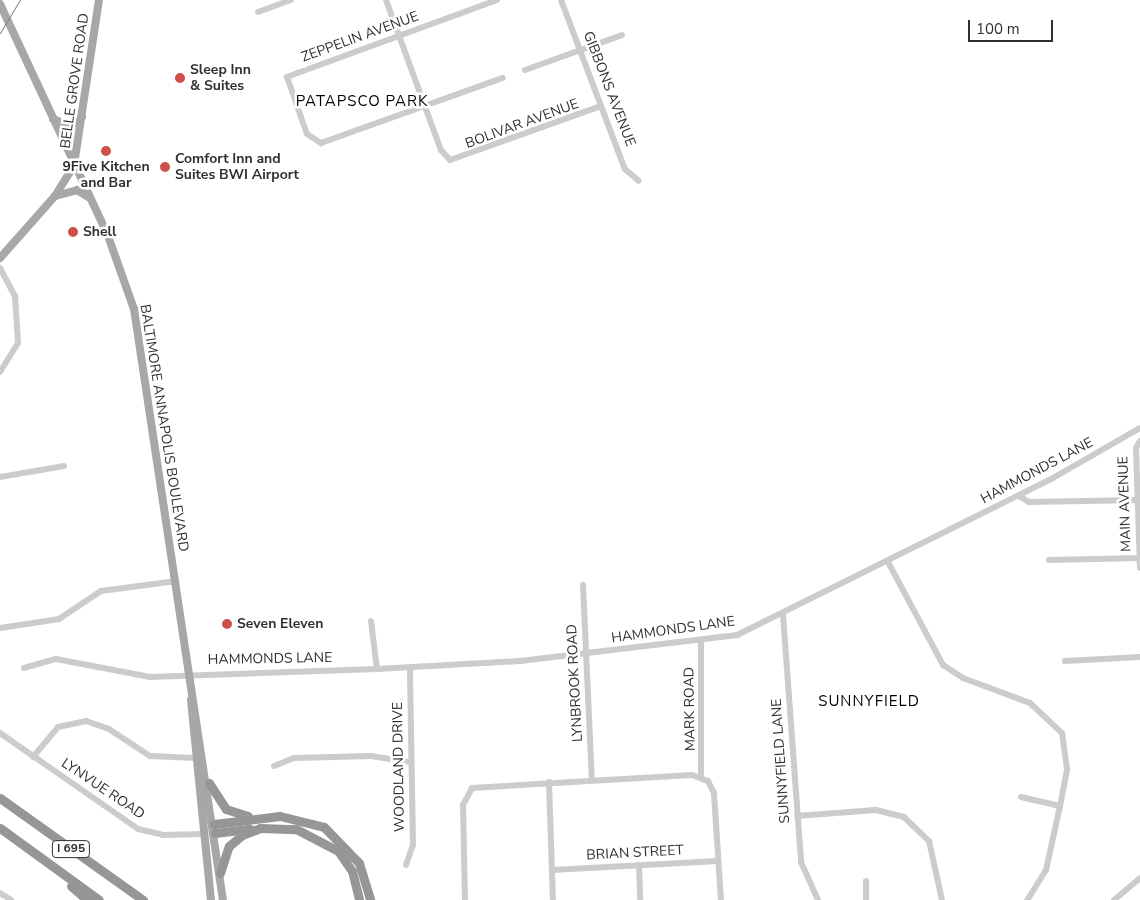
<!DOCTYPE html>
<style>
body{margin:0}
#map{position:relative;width:1140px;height:900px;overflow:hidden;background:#fff;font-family:"Nunito Sans",sans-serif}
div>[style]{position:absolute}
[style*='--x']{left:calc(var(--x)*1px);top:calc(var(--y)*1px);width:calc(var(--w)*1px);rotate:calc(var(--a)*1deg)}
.minor>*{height:6px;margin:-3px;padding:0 3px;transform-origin:3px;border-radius:3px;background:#ccc}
.major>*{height:8px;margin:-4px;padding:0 4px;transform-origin:4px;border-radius:4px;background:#a7a7a7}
.highway>*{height:9px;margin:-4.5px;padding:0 4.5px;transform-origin:4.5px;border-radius:4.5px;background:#969696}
.tram>*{height:1px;margin:-0.5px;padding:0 0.5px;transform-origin:0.5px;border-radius:0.5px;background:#848484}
.dots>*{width:14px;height:14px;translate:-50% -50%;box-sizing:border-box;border:2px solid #fff;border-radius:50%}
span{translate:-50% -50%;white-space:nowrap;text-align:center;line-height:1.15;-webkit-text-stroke:5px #fff;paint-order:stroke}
.shield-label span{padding:1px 4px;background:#fff;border:1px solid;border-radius:4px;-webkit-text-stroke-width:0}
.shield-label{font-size:12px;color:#2f2f2f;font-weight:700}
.street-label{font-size:14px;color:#2f2f2f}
.poi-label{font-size:14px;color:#2f2f2f;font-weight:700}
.left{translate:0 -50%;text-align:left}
.neighbourhood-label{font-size:15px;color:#000;letter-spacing:1px}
.scale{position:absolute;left:968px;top:20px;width:85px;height:22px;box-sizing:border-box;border:2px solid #2f2f2f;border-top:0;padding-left:6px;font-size:15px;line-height:18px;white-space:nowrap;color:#2f2f2f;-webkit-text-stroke:4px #fff;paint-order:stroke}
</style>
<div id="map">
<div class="minor">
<div style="--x:386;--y:0;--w:160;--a:69.9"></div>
<div style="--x:441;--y:150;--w:13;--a:48"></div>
<div style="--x:450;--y:160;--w:160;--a:-19.7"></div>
<div style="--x:497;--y:0;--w:224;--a:159.9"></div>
<div style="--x:287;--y:77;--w:60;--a:70.7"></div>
<div style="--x:307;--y:134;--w:17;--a:33"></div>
<div style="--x:321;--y:143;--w:193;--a:-19.7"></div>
<div style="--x:561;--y:0;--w:181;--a:69.3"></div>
<div style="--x:625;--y:169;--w:18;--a:41"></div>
<div style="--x:258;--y:12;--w:35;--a:-20"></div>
<div style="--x:525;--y:70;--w:103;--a:-19.8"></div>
<div style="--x:0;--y:268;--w:32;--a:62"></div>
<div style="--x:15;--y:296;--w:47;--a:86.3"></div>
<div style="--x:18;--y:343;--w:34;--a:122"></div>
<div style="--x:1140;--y:441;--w:8;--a:120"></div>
<div style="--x:1136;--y:448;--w:120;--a:88.1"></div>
<div style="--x:0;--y:477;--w:65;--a:-9.8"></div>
<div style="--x:1019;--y:496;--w:12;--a:31"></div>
<div style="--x:1029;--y:502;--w:111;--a:-1"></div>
<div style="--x:1049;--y:560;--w:91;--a:-1.3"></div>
<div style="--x:888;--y:562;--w:117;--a:61.9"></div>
<div style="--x:943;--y:665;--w:24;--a:33"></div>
<div style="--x:963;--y:678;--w:72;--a:20.5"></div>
<div style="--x:1030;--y:703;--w:44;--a:43.2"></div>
<div style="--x:1062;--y:733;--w:37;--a:82"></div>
<div style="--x:1067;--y:770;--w:37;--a:101"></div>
<div style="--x:1060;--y:806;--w:66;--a:102.3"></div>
<div style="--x:1046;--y:870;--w:36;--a:122"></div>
<div style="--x:583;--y:585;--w:195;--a:87.4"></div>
<div style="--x:783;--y:615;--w:248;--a:85.8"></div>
<div style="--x:801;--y:862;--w:42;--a:65.9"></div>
<div style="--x:371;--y:621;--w:48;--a:82.9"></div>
<div style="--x:0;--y:628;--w:60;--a:-8.7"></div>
<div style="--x:59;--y:619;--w:50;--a:-33.7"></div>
<div style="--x:101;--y:591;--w:76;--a:-7.6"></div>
<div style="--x:701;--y:641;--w:135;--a:90"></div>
<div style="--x:1065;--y:661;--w:75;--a:-3.1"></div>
<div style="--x:24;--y:668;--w:33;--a:-16"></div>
<div style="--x:56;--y:659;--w:96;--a:10.8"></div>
<div style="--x:150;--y:677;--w:227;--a:-2"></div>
<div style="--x:377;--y:669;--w:143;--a:-3.2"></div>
<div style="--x:520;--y:661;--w:219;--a:-6.8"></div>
<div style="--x:737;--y:635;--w:353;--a:-26.4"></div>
<div style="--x:1053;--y:478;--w:100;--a:-29.9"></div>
<div style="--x:0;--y:733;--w:168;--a:34.8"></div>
<div style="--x:138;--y:829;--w:26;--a:13"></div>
<div style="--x:163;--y:835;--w:40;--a:-1.4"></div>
<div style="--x:33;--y:757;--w:39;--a:-50"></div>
<div style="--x:58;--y:727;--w:29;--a:-12"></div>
<div style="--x:86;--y:721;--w:24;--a:19"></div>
<div style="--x:109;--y:729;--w:49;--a:33.4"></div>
<div style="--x:150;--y:756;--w:45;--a:2.5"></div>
<div style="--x:274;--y:766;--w:22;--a:-22"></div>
<div style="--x:294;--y:758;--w:77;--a:-1.5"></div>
<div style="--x:371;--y:756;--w:39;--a:9"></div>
<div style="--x:549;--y:782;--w:118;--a:88.1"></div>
<div style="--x:1021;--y:797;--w:40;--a:13"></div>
<div style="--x:797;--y:816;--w:79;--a:-4.3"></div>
<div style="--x:876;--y:810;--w:29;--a:14"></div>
<div style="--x:904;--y:817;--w:35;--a:44"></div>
<div style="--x:929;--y:841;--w:60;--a:77.6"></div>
<div style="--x:406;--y:865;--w:21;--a:-71"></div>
<div style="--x:413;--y:845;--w:178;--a:-91"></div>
<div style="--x:639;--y:865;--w:35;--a:88"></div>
<div style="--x:552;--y:870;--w:166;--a:-3.1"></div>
<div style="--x:866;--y:881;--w:19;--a:90"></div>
<div style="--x:0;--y:893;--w:13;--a:32"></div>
<div style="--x:465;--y:900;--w:95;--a:-91.2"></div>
<div style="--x:463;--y:805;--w:19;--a:-62"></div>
<div style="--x:472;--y:788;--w:220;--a:-3.4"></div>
<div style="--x:692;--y:775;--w:17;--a:21"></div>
<div style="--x:708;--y:781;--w:13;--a:63"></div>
<div style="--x:714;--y:793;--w:107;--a:86.3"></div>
<div style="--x:1114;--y:900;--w:34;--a:-40"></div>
</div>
<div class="major">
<div style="--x:0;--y:4;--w:256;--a:65"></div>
<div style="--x:108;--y:236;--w:77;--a:70.4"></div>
<div style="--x:134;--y:309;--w:598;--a:81.44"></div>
<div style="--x:53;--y:119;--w:18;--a:22"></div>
<div style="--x:70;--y:126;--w:15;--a:-37"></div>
<div style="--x:55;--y:196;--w:23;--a:-15"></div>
<div style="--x:77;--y:190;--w:15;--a:32"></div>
<div style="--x:0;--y:258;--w:83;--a:-48.4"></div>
<div style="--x:55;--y:196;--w:36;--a:-58"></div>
<div style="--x:74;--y:165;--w:167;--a:-81.4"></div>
<div style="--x:191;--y:700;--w:201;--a:84.3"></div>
</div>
<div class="highway">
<div style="--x:209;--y:783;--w:31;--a:57"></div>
<div style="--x:226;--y:809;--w:23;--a:18"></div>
<div style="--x:0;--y:798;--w:176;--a:35.5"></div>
<div style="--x:214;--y:824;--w:66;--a:-6.9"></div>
<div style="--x:280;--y:816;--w:45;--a:14"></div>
<div style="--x:324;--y:827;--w:50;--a:45.8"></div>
<div style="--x:359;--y:863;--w:39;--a:73"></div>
<div style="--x:0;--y:828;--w:122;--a:36"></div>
<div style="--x:215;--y:833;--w:35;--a:-7"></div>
<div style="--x:220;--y:873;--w:28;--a:-72"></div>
<div style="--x:229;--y:846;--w:17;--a:-40"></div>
<div style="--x:242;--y:835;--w:19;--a:-21"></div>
<div style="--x:260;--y:828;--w:36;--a:2"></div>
<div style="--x:296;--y:829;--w:47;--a:27.6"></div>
<div style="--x:338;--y:851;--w:24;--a:55"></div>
<div style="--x:352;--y:871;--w:30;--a:76"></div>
<div style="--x:71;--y:886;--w:21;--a:41"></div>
</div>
<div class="tram">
<div style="--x:0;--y:33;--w:39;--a:-59"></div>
</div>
<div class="dots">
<div style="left:180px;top:78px;background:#cf4e48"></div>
<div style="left:106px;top:151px;background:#cf4e48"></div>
<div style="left:165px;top:167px;background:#cf4e48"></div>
<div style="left:73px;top:232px;background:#cf4e48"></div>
<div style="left:227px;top:624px;background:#cf4e48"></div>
</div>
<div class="shield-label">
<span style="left:71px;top:849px">I 695</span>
</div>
<div class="street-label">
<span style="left:360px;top:37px;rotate:-20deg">ZEPPELIN AVENUE</span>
<span style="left:75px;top:81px;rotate:-82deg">BELLE GROVE ROAD</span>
<span style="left:609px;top:89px;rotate:69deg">GIBBONS AVENUE</span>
<span style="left:522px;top:124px;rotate:-20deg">BOLIVAR AVENUE</span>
<span style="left:164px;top:428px;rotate:81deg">BALTIMORE ANNAPOLIS BOULEVARD</span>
<span style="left:1037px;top:471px;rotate:-28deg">HAMMONDS LANE</span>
<span style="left:1125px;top:504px;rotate:-92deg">MAIN AVENUE</span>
<span style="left:673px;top:630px;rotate:-8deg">HAMMONDS LANE</span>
<span style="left:270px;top:659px;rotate:-1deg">HAMMONDS LANE</span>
<span style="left:575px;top:683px;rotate:-93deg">LYNBROOK ROAD</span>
<span style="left:690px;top:709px;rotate:-91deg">MARK ROAD</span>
<span style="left:781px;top:761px;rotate:-94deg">SUNNYFIELD LANE</span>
<span style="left:399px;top:767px;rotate:-91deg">WOODLAND DRIVE</span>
<span style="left:103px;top:789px;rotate:34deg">LYNVUE ROAD</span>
<span style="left:635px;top:853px;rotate:-3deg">BRIAN STREET</span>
</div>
<div class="poi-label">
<span class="left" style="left:190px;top:78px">Sleep Inn<br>&amp; Suites</span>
<span class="left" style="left:175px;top:167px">Comfort Inn and<br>Suites BWI Airport</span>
<span style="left:106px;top:175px">9Five Kitchen<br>and Bar</span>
<span class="left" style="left:83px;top:232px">Shell</span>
<span class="left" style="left:237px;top:624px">Seven Eleven</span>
</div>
<div class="neighbourhood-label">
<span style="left:362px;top:102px">PATAPSCO PARK</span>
<span style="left:869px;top:702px">SUNNYFIELD</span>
</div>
<div class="scale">100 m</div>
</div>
